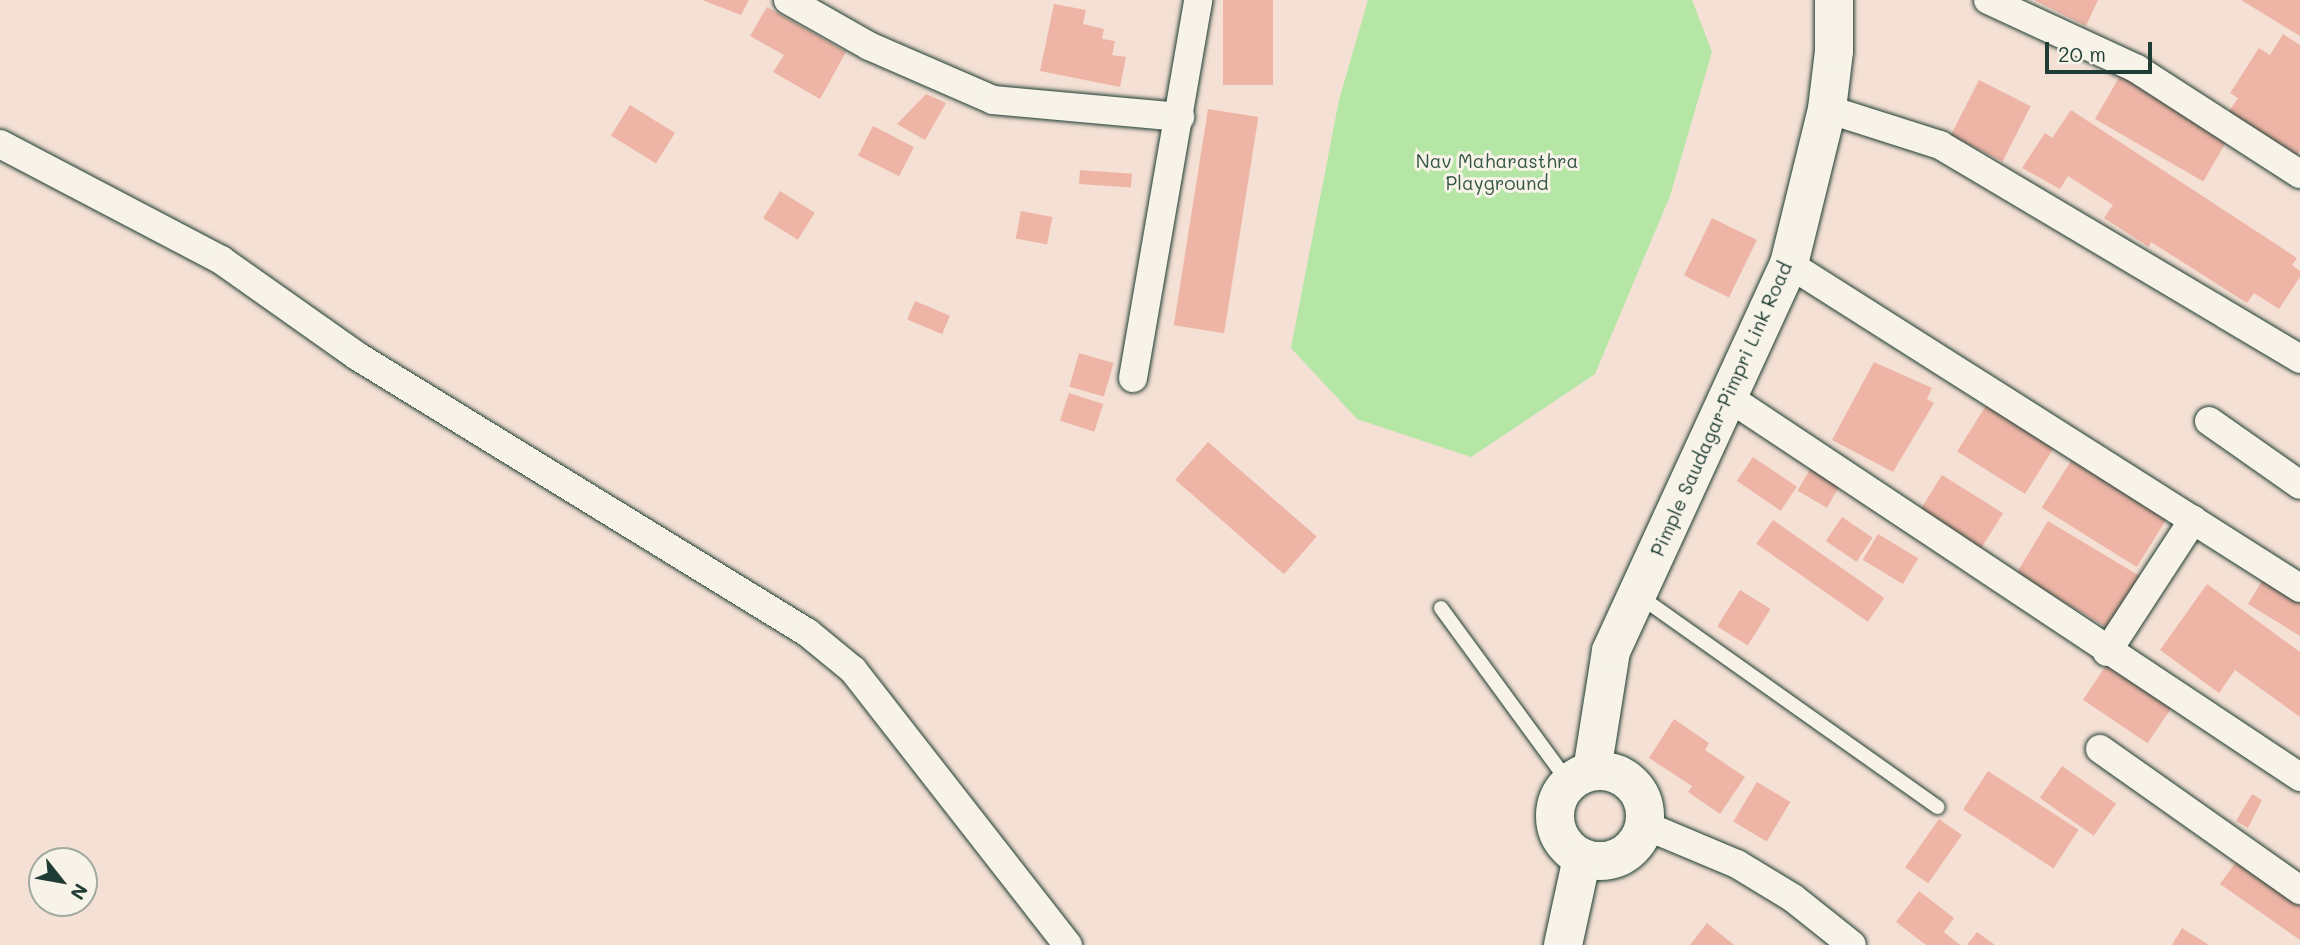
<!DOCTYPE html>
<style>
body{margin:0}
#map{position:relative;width:2300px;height:945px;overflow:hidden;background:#f4e0d4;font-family:Mali,sans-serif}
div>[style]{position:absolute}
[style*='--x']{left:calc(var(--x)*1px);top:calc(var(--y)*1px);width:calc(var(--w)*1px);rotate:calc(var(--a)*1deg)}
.green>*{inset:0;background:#b6e6a5}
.building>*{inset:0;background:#eeb5a6;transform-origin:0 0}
.roads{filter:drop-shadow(0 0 2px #1f3d34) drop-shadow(0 0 2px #1f3d34)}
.lane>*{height:14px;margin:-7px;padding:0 7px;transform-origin:7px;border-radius:7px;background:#f7f3e8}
.street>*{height:28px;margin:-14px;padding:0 14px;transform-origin:14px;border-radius:14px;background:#f7f3e8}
.secondary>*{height:38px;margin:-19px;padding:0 19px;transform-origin:19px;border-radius:19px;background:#f7f3e8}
.secondary>.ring{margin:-19px;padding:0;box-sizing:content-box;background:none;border:38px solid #f7f3e8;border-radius:50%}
span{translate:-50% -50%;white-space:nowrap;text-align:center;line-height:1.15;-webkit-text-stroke:6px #f7f3e8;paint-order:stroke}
.park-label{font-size:19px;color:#365645}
.street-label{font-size:19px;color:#1f3d34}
.north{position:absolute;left:28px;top:847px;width:70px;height:70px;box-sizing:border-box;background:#f7f3e8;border:2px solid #a1aaa0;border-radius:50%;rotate:121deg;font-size:19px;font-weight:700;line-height:28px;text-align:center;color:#1f3d34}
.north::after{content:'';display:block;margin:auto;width:24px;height:32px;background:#1f3d34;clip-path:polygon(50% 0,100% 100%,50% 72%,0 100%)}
.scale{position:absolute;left:2045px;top:42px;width:107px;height:32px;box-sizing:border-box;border:4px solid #1f3d34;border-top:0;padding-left:9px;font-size:21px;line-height:24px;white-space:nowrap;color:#1f3d34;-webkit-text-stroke:5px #f7f3e8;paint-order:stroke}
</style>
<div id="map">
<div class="green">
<div style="clip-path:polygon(1368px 0,1692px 0,1712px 52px,1670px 196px,1595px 374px,1471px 457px,1357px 419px,1291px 348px,1339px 100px)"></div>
</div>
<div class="building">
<div style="clip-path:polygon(702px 0,749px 0,741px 15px)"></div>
<div style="left:1223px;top:0;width:50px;height:85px"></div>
<div style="clip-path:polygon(2034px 0,2098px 0,2086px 26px)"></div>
<div style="clip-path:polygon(2241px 0,2300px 0,2300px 36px)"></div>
<div style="clip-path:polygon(1054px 4px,1086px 10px,1083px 24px,1104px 29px,1102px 39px,1115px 41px,1112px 55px,1126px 57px,1120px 87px,1040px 71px)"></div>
<div style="clip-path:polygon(767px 7px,846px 52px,820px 99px,773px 72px,784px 55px,750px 36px)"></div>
<div style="clip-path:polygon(2283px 34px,2300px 45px,2300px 150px,2296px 157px,2228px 113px,2238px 98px,2230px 93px,2259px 48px,2270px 55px)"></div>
<div style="left:2121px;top:74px;width:125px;height:52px;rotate:30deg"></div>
<div style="left:1979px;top:80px;width:58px;height:62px;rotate:27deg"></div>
<div style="clip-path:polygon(926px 94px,946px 103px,925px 140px,897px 124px)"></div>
<div style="left:630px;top:105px;width:53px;height:36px;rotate:32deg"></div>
<div style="left:1208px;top:109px;width:51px;height:219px;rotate:9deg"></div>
<div style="clip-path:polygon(2071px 110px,2297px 258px,2292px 265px,2300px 271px,2300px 277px,2279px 309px,2254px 293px,2247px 303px,2151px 242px,2149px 247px,2104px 218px,2113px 205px,2068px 176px,2060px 189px,2022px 168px,2045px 133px,2052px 138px)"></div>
<div style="left:873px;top:126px;width:46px;height:33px;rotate:27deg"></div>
<div style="left:1080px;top:170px;width:52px;height:14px;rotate:4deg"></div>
<div style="left:780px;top:191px;width:41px;height:32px;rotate:32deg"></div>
<div style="left:1021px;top:211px;width:32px;height:28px;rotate:11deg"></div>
<div style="left:1712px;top:218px;width:50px;height:64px;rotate:26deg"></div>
<div style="left:915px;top:301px;width:38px;height:20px;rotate:23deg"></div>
<div style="left:1079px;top:353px;width:36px;height:35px;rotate:16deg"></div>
<div style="clip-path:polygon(1874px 362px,1932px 388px,1927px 399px,1934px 403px,1893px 472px,1832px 440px)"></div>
<div style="left:1069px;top:393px;width:36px;height:29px;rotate:18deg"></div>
<div style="left:1990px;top:399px;width:80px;height:62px;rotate:32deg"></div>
<div style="left:1208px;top:442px;width:144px;height:50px;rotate:41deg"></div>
<div style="left:2074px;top:456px;width:112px;height:61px;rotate:32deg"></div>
<div style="left:1753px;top:457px;width:53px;height:29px;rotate:34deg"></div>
<div style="left:1813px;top:464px;width:34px;height:31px;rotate:30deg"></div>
<div style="left:1942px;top:475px;width:72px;height:41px;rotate:32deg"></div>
<div style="left:1842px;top:517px;width:37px;height:29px;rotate:34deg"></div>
<div style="left:1773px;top:520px;width:136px;height:29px;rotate:35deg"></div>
<div style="left:2048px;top:521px;width:108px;height:61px;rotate:31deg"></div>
<div style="left:1878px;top:534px;width:47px;height:30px;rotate:31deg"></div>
<div style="clip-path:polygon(2268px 571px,2300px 591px,2300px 636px,2248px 604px)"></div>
<div style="clip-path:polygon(2207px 584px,2300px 652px,2300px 717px,2235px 670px,2219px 693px,2160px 650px)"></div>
<div style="left:1740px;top:590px;width:36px;height:43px;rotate:32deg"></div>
<div style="left:2107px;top:664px;width:78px;height:43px;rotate:34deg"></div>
<div style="clip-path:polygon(1674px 719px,1709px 743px,1705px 750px,1745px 777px,1720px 814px,1688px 792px,1692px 786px,1649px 758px)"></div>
<div style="left:2062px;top:766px;width:66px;height:39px;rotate:35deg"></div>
<div style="left:1988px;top:771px;width:108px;height:46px;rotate:33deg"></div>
<div style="left:1757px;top:782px;width:39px;height:46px;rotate:31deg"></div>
<div style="clip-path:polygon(2252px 794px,2262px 800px,2248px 828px,2236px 821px)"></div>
<div style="left:1939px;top:819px;width:28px;height:59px;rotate:35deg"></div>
<div style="clip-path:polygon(2241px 855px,2300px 897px,2300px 940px,2220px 884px)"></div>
<div style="clip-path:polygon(1919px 891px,1954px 918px,1944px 932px,1960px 945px,1926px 945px,1896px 922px)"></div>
<div style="clip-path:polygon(1707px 923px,1734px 945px,1690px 945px)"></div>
<div style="clip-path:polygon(2182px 928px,2209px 945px,2172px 945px)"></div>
<div style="clip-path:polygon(1977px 932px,1995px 945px,1967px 945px)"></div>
</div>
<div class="roads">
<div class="lane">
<div style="--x:1638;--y:595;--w:367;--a:35.3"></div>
<div style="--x:1441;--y:608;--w:217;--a:53.8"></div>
</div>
<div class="street">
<div style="--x:788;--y:0;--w:93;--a:29.6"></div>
<div style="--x:869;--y:46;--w:135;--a:23.5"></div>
<div style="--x:993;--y:100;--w:188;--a:5.2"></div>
<div style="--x:1988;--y:0;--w:164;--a:24.8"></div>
<div style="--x:2137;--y:69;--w:194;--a:32.8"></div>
<div style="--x:1827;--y:109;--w:119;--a:17.7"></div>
<div style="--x:1940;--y:145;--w:419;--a:30.7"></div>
<div style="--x:0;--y:144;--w:250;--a:27.7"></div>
<div style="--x:221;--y:260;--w:166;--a:35.2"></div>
<div style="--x:357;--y:356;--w:529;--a:31.56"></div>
<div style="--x:808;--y:633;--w:58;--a:39.4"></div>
<div style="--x:853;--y:670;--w:349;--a:52"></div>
<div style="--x:1789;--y:264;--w:605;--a:32.38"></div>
<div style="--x:1133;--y:378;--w:384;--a:-80.2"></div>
<div style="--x:1728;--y:397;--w:687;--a:33.6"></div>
<div style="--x:2209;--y:421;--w:111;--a:35.1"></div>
<div style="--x:2107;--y:652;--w:158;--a:-56.9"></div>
<div style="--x:2100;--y:749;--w:245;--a:35.2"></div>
<div style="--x:1644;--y:825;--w:101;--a:22.8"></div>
<div style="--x:1737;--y:864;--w:66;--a:31.3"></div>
<div style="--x:1793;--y:898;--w:75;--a:38.5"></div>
</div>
<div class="secondary">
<div class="ring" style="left:1555px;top:771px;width:52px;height:52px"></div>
<div style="--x:1592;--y:771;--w:121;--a:-81"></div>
<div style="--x:1611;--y:651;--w:426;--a:-65.3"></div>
<div style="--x:1789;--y:264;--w:160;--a:-76.2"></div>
<div style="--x:1827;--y:109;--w:58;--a:-83.1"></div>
<div style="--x:1834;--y:51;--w:51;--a:-90"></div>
<div style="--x:1563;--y:945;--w:89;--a:-77.7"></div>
</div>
</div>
<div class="park-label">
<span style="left:1497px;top:172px">Nav Maharasthra<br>Playground</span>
</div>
<div class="street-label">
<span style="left:1721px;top:409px;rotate:-66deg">Pimple Saudagar-Pimpri Link Road</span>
</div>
<div class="north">N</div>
<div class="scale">20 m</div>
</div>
